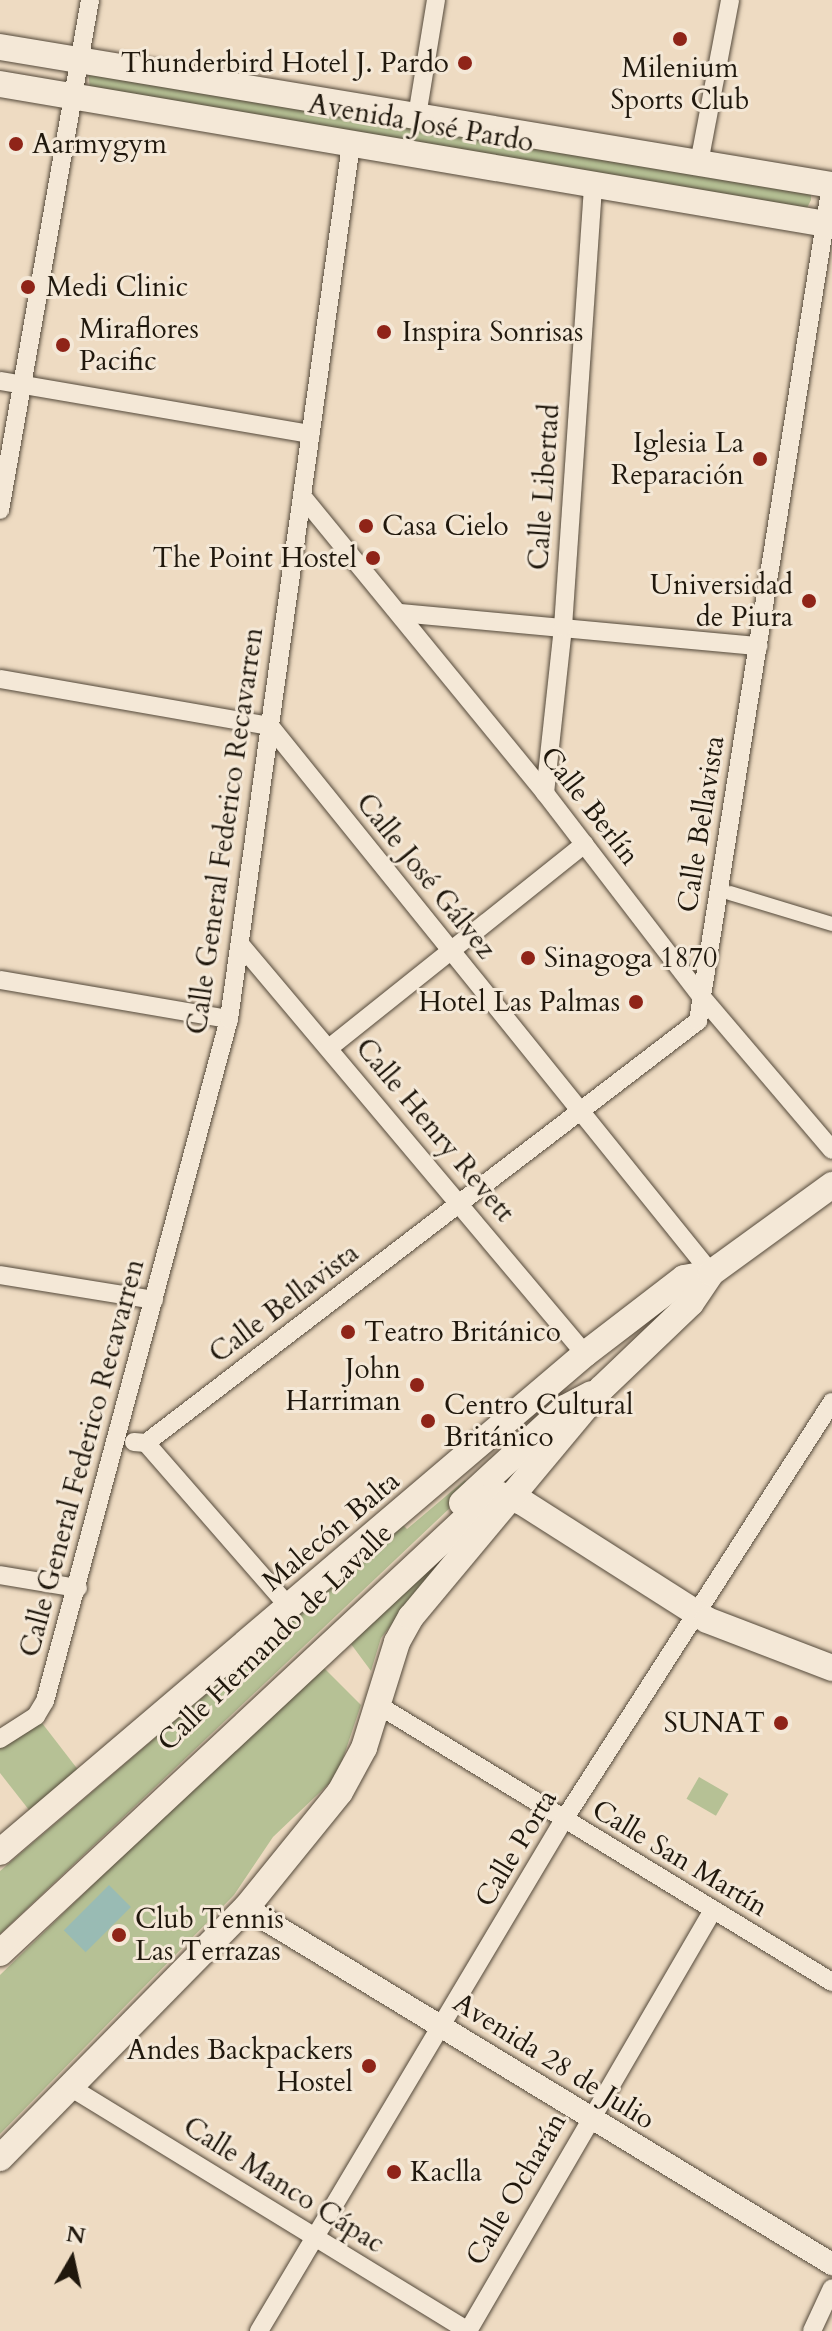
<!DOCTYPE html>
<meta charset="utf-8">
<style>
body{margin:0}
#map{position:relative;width:832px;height:2331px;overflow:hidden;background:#eedbc2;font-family:Cardo,serif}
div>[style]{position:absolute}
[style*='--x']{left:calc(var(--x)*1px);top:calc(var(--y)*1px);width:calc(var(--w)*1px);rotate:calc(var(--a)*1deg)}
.green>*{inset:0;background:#b6c195;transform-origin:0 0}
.water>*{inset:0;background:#99bbb4;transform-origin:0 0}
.roads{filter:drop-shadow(0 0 2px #54493a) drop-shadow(0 0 2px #54493a)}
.pedestrian>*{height:14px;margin:-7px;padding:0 7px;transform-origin:7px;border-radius:7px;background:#f4e8d7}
.minor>*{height:18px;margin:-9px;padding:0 9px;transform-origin:9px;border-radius:9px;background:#f4e8d7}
.tertiary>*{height:22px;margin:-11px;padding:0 11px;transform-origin:11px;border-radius:11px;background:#f4e8d7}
.secondary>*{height:26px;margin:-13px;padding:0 13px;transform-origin:13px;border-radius:13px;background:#f4e8d7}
.dots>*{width:22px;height:22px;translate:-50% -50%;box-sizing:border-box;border:4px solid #f4e8d7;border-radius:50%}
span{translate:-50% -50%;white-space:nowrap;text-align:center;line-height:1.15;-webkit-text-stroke:6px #f4e8d7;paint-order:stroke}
.poi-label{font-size:28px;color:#20180d}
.right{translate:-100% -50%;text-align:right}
.left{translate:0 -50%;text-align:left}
.street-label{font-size:28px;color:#20180d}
.north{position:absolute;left:32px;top:2219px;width:80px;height:80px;-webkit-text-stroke:6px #f4e8d7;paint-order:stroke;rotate:9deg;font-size:22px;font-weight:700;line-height:32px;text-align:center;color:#20180d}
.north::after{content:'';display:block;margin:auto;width:28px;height:36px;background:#20180d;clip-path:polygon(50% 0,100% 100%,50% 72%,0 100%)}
</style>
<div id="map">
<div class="green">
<div style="clip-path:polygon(88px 69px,811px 193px,811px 200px,805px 212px,90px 89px)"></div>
<div style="clip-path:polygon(465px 1480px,471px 1488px,0 1934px,0 1871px,403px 1525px,407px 1529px)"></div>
<div style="clip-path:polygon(461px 1537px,381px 1638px,371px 1671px,351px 1644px)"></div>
<div style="clip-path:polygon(320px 1664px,361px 1705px,337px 1776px,273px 1837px,234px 1895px,0 2134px,0 1975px)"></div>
<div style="clip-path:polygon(42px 1723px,79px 1771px,29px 1810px,0 1773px,0 1744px)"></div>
<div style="left:699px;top:1777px;width:34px;height:25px;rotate:30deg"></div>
</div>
<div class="water">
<div style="left:109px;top:1885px;width:31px;height:64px;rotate:45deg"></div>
</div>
<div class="roads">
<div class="pedestrian">
<div style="--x:730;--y:893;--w:107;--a:16.9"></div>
</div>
<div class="minor">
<div style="--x:417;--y:116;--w:118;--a:-80.7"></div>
<div style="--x:699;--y:163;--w:166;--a:-79.2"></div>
<div style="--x:0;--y:381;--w:315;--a:9.7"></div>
<div style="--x:302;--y:496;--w:384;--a:50.7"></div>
<div style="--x:545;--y:793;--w:256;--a:52.5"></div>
<div style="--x:701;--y:996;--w:202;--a:49.6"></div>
<div style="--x:0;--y:510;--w:518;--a:-79.99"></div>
<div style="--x:401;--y:613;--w:359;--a:5.3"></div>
<div style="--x:0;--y:679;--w:274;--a:9.9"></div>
<div style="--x:270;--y:726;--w:703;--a:51.12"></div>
<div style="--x:545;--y:793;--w:167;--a:-83.8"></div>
<div style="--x:563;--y:627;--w:444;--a:-86.1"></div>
<div style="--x:240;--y:944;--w:536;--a:49.92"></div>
<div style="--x:0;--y:980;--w:232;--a:9.7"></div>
<div style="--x:329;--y:1048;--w:327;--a:-38.6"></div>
<div style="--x:0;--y:1275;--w:156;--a:9.2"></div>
<div style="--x:134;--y:1442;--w:12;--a:5"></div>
<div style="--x:146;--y:1443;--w:219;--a:48.9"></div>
<div style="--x:146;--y:1443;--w:695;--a:-37.4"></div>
<div style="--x:698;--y:1021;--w:847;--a:-80.96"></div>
<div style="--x:0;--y:1575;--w:79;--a:9.5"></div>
<div style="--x:378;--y:1705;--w:532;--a:31.39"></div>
<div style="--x:0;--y:1739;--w:43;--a:-32.6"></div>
<div style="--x:36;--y:1716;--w:17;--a:-59"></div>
<div style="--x:45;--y:1701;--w:706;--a:-74.9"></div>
<div style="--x:229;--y:1019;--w:883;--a:-82.06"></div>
<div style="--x:70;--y:2087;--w:467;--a:31.5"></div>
<div style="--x:259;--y:2331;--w:594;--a:-59.2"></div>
<div style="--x:563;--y:1821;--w:498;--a:-57.3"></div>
<div style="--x:468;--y:2331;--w:487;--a:-59.8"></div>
<div style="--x:812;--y:2331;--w:47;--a:-65.1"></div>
</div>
<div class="tertiary">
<div style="--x:246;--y:1908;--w:686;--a:31.28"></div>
</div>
<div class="secondary">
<div style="--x:0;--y:47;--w:843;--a:9.42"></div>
<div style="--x:0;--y:84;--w:844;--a:9.62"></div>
<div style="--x:462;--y:1503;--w:140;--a:-42.7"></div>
<div style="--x:565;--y:1408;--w:30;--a:-28"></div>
<div style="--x:0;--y:1852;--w:768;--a:-40.41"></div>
<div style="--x:585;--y:1354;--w:125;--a:-37.5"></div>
<div style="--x:684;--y:1278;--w:27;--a:-10"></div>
<div style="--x:0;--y:1953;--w:669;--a:-43"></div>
<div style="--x:489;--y:1497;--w:12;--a:-9"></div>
<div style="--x:501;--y:1495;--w:22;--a:18"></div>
<div style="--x:522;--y:1502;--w:219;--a:32.5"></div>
<div style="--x:707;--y:1620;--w:134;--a:21"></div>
<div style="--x:0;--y:2158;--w:351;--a:-45.5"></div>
<div style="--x:246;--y:1908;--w:149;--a:-51"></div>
<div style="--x:340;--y:1792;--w:50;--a:-61.4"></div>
<div style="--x:364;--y:1748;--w:111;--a:-72.7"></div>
<div style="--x:397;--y:1642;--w:29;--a:-61"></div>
<div style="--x:411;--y:1617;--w:297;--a:-50.2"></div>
<div style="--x:601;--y:1389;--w:124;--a:-43.7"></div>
<div style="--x:691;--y:1303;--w:36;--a:-56"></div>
<div style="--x:711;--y:1273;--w:150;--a:-36"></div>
</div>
</div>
<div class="dots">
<div style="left:680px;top:39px;background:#8f2418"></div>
<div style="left:465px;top:63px;background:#8f2418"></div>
<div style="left:16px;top:144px;background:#8f2418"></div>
<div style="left:28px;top:287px;background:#8f2418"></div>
<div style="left:384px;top:332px;background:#8f2418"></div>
<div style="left:63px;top:345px;background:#8f2418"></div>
<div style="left:760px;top:459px;background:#8f2418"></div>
<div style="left:366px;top:526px;background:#8f2418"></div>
<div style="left:373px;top:558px;background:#8f2418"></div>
<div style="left:809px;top:601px;background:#8f2418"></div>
<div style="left:528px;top:958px;background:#8f2418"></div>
<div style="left:636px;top:1002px;background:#8f2418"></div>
<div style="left:348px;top:1332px;background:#8f2418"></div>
<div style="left:417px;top:1385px;background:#8f2418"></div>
<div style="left:428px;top:1421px;background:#8f2418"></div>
<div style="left:781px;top:1723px;background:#8f2418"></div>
<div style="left:119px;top:1935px;background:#8f2418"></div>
<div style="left:369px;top:2066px;background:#8f2418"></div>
<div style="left:394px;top:2172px;background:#8f2418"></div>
</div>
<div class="poi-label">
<span class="right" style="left:449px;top:63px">Thunderbird Hotel J. Pardo</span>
<span style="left:680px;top:84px">Milenium<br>Sports Club</span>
<span class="left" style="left:32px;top:144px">Aarmygym</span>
<span class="left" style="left:46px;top:287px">Medi Clinic</span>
<span class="left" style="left:79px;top:345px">Miraflores<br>Pacific</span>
<span class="left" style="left:402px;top:332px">Inspira Sonrisas</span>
<span class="right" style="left:744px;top:459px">Iglesia La<br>Reparación</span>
<span class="left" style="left:382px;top:526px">Casa Cielo</span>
<span class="right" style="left:357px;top:558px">The Point Hostel</span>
<span class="right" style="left:793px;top:601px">Universidad<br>de Piura</span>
<span class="left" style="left:544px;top:958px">Sinagoga 1870</span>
<span class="right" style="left:620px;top:1002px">Hotel Las Palmas</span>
<span class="left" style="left:364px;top:1332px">Teatro Británico</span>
<span class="right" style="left:401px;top:1385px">John<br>Harriman</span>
<span class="left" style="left:444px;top:1421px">Centro Cultural<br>Británico</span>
<span class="right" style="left:765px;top:1723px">SUNAT</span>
<span class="left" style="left:135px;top:1935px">Club Tennis<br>Las Terrazas</span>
<span class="right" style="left:353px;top:2066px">Andes Backpackers<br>Hostel</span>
<span class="left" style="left:410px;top:2172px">Kaclla</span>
</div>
<div class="street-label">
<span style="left:421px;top:123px;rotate:10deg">Avenida José Pardo</span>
<span style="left:544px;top:487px;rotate:-86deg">Calle Libertad</span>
<span style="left:590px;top:806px;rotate:52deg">Calle Berlín</span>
<span style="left:701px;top:824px;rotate:-81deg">Calle Bellavista</span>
<span style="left:225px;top:831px;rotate:-82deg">Calle General Federico Recavarren</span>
<span style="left:426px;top:876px;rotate:51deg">Calle José Gálvez</span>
<span style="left:435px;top:1130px;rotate:50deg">Calle Henry Revett</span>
<span style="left:284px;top:1303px;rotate:-37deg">Calle Bellavista</span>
<span style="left:82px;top:1458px;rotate:-75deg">Calle General Federico Recavarren</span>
<span style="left:331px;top:1531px;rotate:-40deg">Malecón Balta</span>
<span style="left:275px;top:1637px;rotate:-44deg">Calle Hernando de Lavalle</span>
<span style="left:516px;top:1848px;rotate:-59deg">Calle Porta</span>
<span style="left:680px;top:1858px;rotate:31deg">Calle San Martín</span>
<span style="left:554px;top:2061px;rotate:32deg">Avenida 28 de Julio</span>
<span style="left:284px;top:2185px;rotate:32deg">Calle Manco Cápac</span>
<span style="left:516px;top:2189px;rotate:-60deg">Calle Ocharán</span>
</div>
<div class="north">N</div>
</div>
